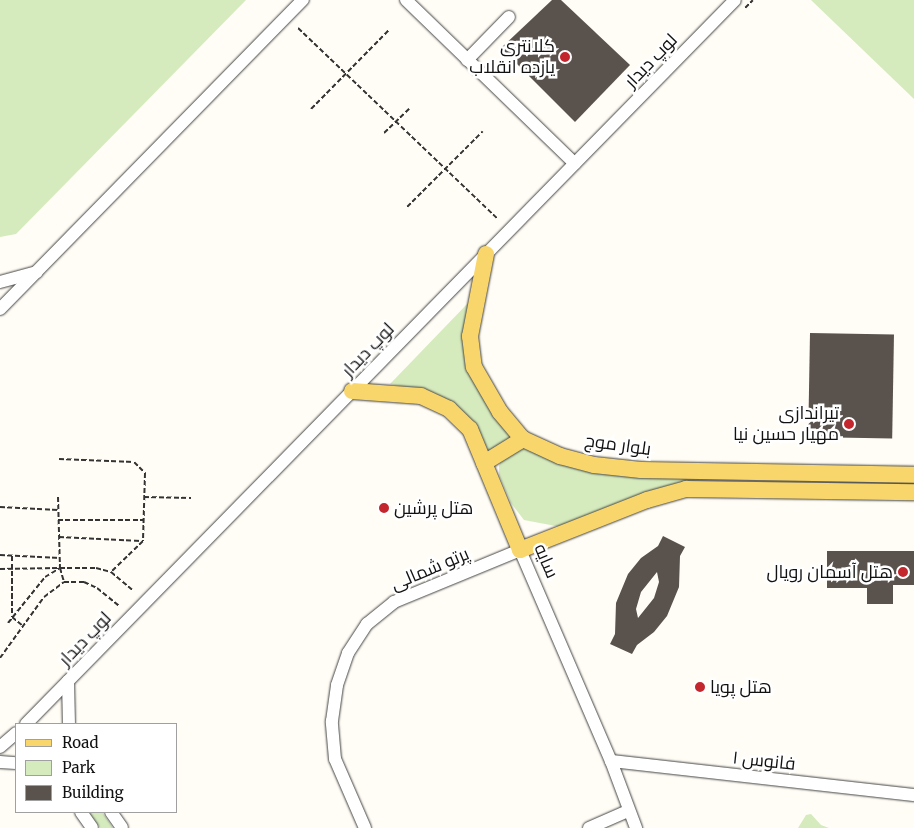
<!DOCTYPE html>
<meta charset="utf-8">
<style>
body{margin:0}
#map{position:relative;width:914px;height:828px;overflow:hidden;background:#fffdf5;font-family:Merriweather,Cairo,serif}
div>[style]{position:absolute}
[style*='--x']{left:calc(var(--x)*1px);top:calc(var(--y)*1px);width:calc(var(--w)*1px);rotate:calc(var(--a)*1deg)}
.green>*{inset:0;background:#d5ebbd}
.building>*{inset:0;background:#5a524d;transform-origin:0 0}
.path>*{height:2px;margin-top:-1px;transform-origin:0;background:repeating-linear-gradient(90deg,#333 0 5px,transparent 0 7.5px)}
.roads{filter:drop-shadow(0 0 1px #444) drop-shadow(0 0 1px #444)}
.minor>*{height:12px;margin:-6px;padding:0 6px;transform-origin:6px;border-radius:6px;background:#fff}
.major>*{height:16px;margin:-8px;padding:0 8px;transform-origin:8px;border-radius:8px;background:#f9d66b}
.dots>*{width:14px;height:14px;translate:-50% -50%;box-sizing:border-box;border:2px solid #fff;border-radius:50%}
span{translate:-50% -50%;white-space:nowrap;text-align:center;line-height:1.15;-webkit-text-stroke:5px #fff;paint-order:stroke}
.poi-label{font-size:18px;color:#111}
.right{translate:-100% -50%;text-align:right}
.left{translate:0 -50%;text-align:left}
.street-label{font-size:18px;color:#111}
.legend{position:absolute;left:15px;top:723px;width:162px;height:90px;box-sizing:border-box;background:#fff;border:1px solid #a0a0a0;margin:0;padding:6px 9px;list-style:none;font-size:15px;color:#111}
.legend li{display:flex;align-items:center;gap:10px;height:25px}
.legend b{width:25px;border:1px solid #a0a0a0}
</style>
<div id="map">
<div class="green">
<div style="clip-path:polygon(0 0,246px 0,16px 234px,0 237px)"></div>
<div style="clip-path:polygon(811px 0,914px 0,914px 99px)"></div>
<div style="clip-path:polygon(470px 301px,466px 345px,517px 437px,491px 455px,475px 427px,409px 388px,390px 384px)"></div>
<div style="clip-path:polygon(520px 448px,538px 452px,754px 477px,693px 481px,669px 486px,561px 527px,524px 520px,511px 503px,499px 475px,499px 466px,502px 457px)"></div>
<div style="clip-path:polygon(89px 812px,102px 812px,113px 828px,100px 828px)"></div>
<div style="clip-path:polygon(811px 814px,821px 825px,829px 828px,798px 828px,806px 815px)"></div>
</div>
<div class="building">
<div style="clip-path:polygon(552px 0,561px 0,630px 65px,575px 122px,501px 48px)"></div>
<div style="left:810px;top:333px;width:84px;height:104px;rotate:1deg"></div>
<div style="clip-path:polygon(evenodd,663px 536px,685px 547px,680px 556px,679px 587px,667px 616px,654px 632px,637px 645px,632px 654px,610px 644px,615px 634px,616px 603px,628px 574px,641px 558px,658px 546px,663px 536px,657px 572px,659px 582px,654px 598px,638px 618px,636px 609px,641px 592px,657px 572px)"></div>
<div style="clip-path:polygon(827px 551px,914px 551px,914px 585px,893px 585px,893px 604px,867px 604px,867px 588px,827px 588px)"></div>
</div>
<div class="path">
<div style="--x:745;--y:8;--w:11;--a:-45"></div>
<div style="--x:298;--y:28;--w:277;--a:43.7"></div>
<div style="--x:311;--y:109;--w:112;--a:-45.4"></div>
<div style="--x:384;--y:133;--w:35;--a:-44"></div>
<div style="--x:407;--y:207;--w:107;--a:-45"></div>
<div style="--x:59;--y:459;--w:75;--a:2.3"></div>
<div style="--x:134;--y:462;--w:16;--a:45"></div>
<div style="--x:145;--y:473;--w:68;--a:91.7"></div>
<div style="--x:143;--y:541;--w:45;--a:135.9"></div>
<div style="--x:58;--y:497;--w:71;--a:88.4"></div>
<div style="--x:60;--y:568;--w:15;--a:74"></div>
<div style="--x:144;--y:497;--w:47;--a:1.2"></div>
<div style="--x:0;--y:507;--w:58;--a:3"></div>
<div style="--x:58;--y:520;--w:85;--a:0"></div>
<div style="--x:59;--y:537;--w:82;--a:2.8"></div>
<div style="--x:0;--y:555;--w:60;--a:2.9"></div>
<div style="--x:12;--y:556;--w:61;--a:90"></div>
<div style="--x:12;--y:617;--w:13;--a:39"></div>
<div style="--x:0;--y:569;--w:58;--a:-1"></div>
<div style="--x:8;--y:623;--w:59;--a:-51.2"></div>
<div style="--x:45;--y:577;--w:17;--a:-31"></div>
<div style="--x:60;--y:568;--w:36;--a:0"></div>
<div style="--x:96;--y:568;--w:16;--a:15"></div>
<div style="--x:111;--y:572;--w:30;--a:40"></div>
<div style="--x:0;--y:658;--w:75;--a:-54.2"></div>
<div style="--x:44;--y:597;--w:25;--a:-37"></div>
<div style="--x:64;--y:582;--w:20;--a:0"></div>
<div style="--x:84;--y:582;--w:14;--a:25"></div>
<div style="--x:97;--y:588;--w:28;--a:39"></div>
</div>
<div class="roads">
<div class="minor">
<div style="--x:406;--y:0;--w:235;--a:44.1"></div>
<div style="--x:467;--y:60;--w:60;--a:-45.7"></div>
<div style="--x:0;--y:282;--w:38;--a:-15"></div>
<div style="--x:0;--y:309;--w:433;--a:-45.6"></div>
<div style="--x:68;--y:681;--w:43;--a:88.7"></div>
<div style="--x:26;--y:724;--w:1013;--a:-45.6"></div>
<div style="--x:0;--y:747;--w:21;--a:-41"></div>
<div style="--x:611;--y:761;--w:305;--a:6.4"></div>
<div style="--x:0;--y:762;--w:16;--a:4"></div>
<div style="--x:81;--y:812;--w:19;--a:55"></div>
<div style="--x:111;--y:812;--w:19;--a:55"></div>
<div style="--x:365;--y:828;--w:75;--a:-113.5"></div>
<div style="--x:335;--y:759;--w:38;--a:-95"></div>
<div style="--x:332;--y:721;--w:36;--a:-82"></div>
<div style="--x:337;--y:685;--w:34;--a:-71"></div>
<div style="--x:348;--y:653;--w:35;--a:-57"></div>
<div style="--x:367;--y:624;--w:35;--a:-39"></div>
<div style="--x:394;--y:602;--w:136;--a:-22.4"></div>
<div style="--x:520;--y:550;--w:230;--a:66.7"></div>
<div style="--x:611;--y:761;--w:72;--a:69.5"></div>
<div style="--x:589;--y:828;--w:43;--a:-23.6"></div>
</div>
<div class="major">
<div style="--x:486;--y:254;--w:84;--a:101"></div>
<div style="--x:470;--y:336;--w:31;--a:83"></div>
<div style="--x:474;--y:367;--w:52;--a:60"></div>
<div style="--x:500;--y:412;--w:35;--a:50"></div>
<div style="--x:523;--y:439;--w:41;--a:24.7"></div>
<div style="--x:560;--y:456;--w:35;--a:15"></div>
<div style="--x:594;--y:465;--w:47;--a:6.1"></div>
<div style="--x:641;--y:470;--w:273;--a:1"></div>
<div style="--x:352;--y:391;--w:69;--a:4.1"></div>
<div style="--x:421;--y:396;--w:31;--a:25"></div>
<div style="--x:449;--y:409;--w:29;--a:44"></div>
<div style="--x:470;--y:429;--w:131;--a:67.5"></div>
<div style="--x:520;--y:550;--w:136;--a:-21.5"></div>
<div style="--x:647;--y:500;--w:41;--a:-15.8"></div>
<div style="--x:686;--y:489;--w:228;--a:0.8"></div>
<div style="--x:484;--y:463;--w:46;--a:-31.6"></div>
</div>
</div>
<div class="dots">
<div style="left:565px;top:57px;background:#c4262e"></div>
<div style="left:849px;top:424px;background:#c4262e"></div>
<div style="left:384px;top:508px;background:#c4262e"></div>
<div style="left:903px;top:572px;background:#c4262e"></div>
<div style="left:700px;top:687px;background:#c4262e"></div>
</div>
<div class="poi-label">
<span class="right" style="left:555px;top:57px">کلانتری<br>یازده انقلاب</span>
<span class="right" style="left:839px;top:424px">تیراندازی<br>مهیار حسین نیا</span>
<span class="left" style="left:394px;top:508px">هتل پرشین</span>
<span class="right" style="left:893px;top:572px">هتل آسمان رویال</span>
<span class="left" style="left:710px;top:687px">هتل پویا</span>
</div>
<div class="street-label">
<span style="left:651px;top:61px;rotate:-46deg">لوپ دیدار</span>
<span style="left:368px;top:350px;rotate:-46deg">لوپ دیدار</span>
<span style="left:618px;top:445px;rotate:8deg">بلوار موج</span>
<span style="left:546px;top:561px;rotate:67deg">سایه</span>
<span style="left:430px;top:569px;rotate:-23deg">پرتو شمالی</span>
<span style="left:85px;top:639px;rotate:-46deg">لوپ دیدار</span>
<span style="left:764px;top:761px;rotate:6deg">فانوس ۱</span>
</div>
<ul class="legend">
<li><b style="height:6px;background:#f9d66b"></b>Road</li>
<li><b style="height:14px;background:#d5ebbd"></b>Park</li>
<li><b style="height:14px;background:#5a524d"></b>Building</li>
</ul>
</div>
